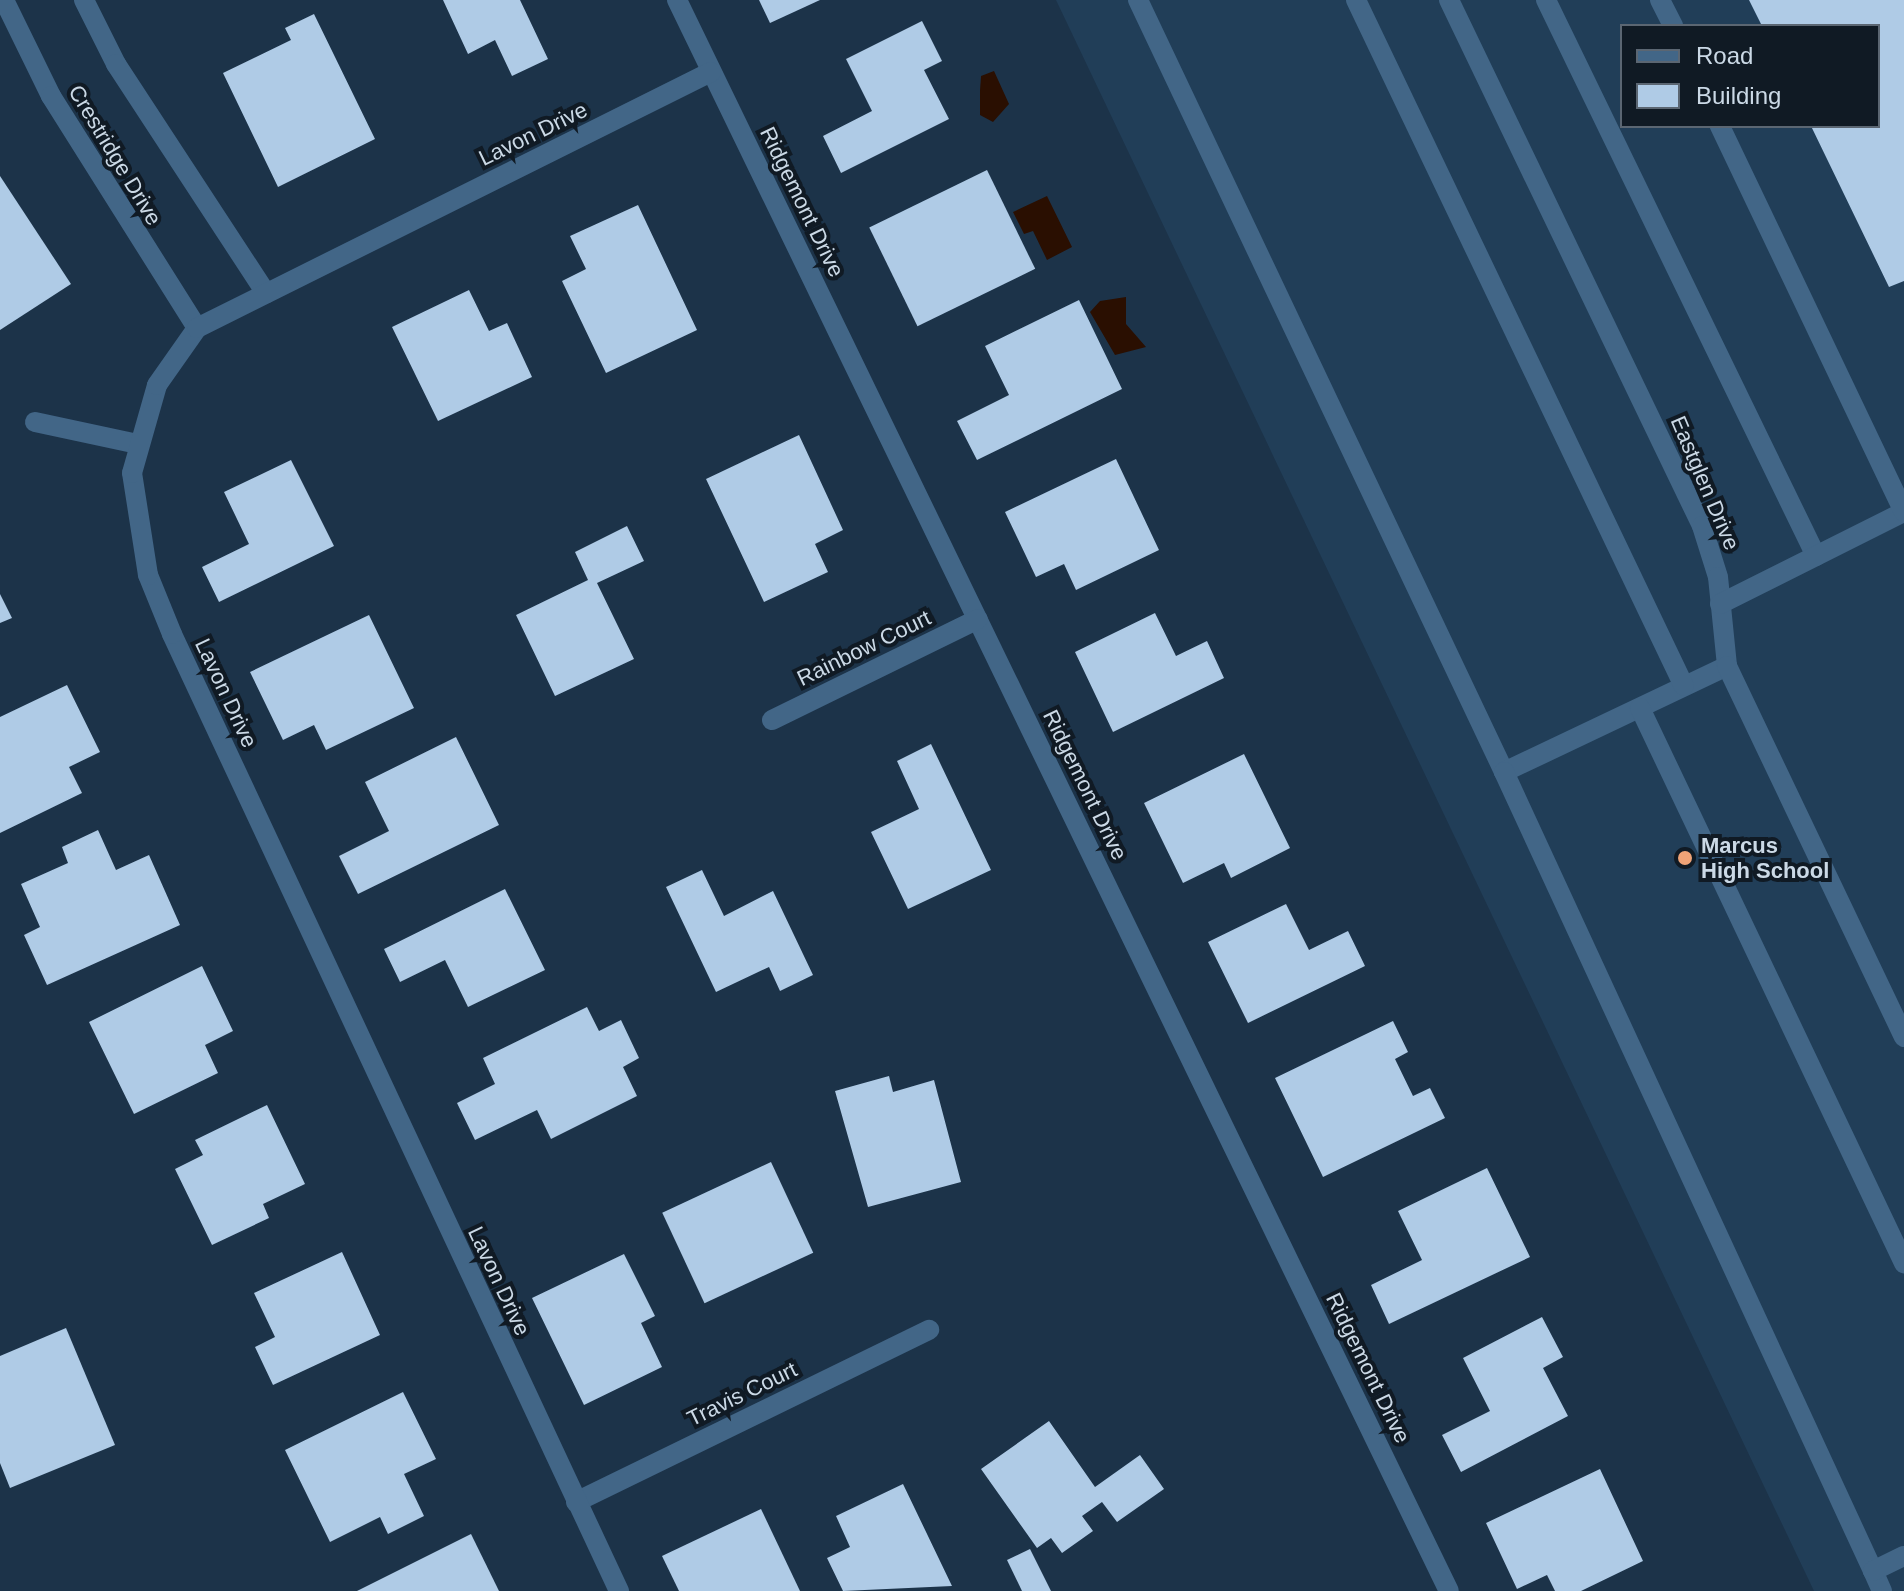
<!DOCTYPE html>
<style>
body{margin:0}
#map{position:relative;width:1904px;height:1591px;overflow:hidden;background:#1c3349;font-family:Helvetica,sans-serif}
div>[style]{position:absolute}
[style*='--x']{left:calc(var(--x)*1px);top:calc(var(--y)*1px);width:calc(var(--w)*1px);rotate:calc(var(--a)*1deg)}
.built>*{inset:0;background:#213e58}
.water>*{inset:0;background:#2a0f01}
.building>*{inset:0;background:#afcbe6;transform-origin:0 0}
.minor>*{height:20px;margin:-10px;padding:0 10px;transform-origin:10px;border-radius:10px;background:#426687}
.dots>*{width:22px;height:22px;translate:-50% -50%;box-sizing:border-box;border:4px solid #101a24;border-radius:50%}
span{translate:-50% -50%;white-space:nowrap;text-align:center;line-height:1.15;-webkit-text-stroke:8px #101a24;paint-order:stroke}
.street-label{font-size:22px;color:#cbd9e6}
.poi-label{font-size:22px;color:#cbd9e6;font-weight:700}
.left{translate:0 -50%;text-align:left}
.legend{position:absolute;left:1620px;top:24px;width:260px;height:104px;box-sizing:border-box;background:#101a24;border:2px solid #5b6672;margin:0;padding:10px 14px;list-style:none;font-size:24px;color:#cbd9e6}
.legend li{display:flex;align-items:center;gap:16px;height:40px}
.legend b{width:40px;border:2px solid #5b6672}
</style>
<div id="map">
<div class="built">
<div style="clip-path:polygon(evenodd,1056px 0,1904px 0,1904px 1591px,1814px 1591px,1056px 0,1622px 26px,1878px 26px,1878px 126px,1622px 126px,1622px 26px)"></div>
</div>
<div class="water">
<div style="clip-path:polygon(994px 71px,1009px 104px,993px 122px,980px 115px,980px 91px,981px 76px)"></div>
<div style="clip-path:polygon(1047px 196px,1072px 247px,1047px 260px,1033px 231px,1024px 234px,1013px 212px)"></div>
<div style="clip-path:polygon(1126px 297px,1126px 324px,1146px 347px,1115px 355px,1090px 312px,1100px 301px)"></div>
</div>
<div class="building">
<div style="clip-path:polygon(443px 0,520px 0,548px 59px,512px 76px,495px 40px,468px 54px)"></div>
<div style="clip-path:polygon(759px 0,820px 0,770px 23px)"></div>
<div style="clip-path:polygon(1749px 0,1904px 0,1904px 281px,1889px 287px,1811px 126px,1878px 126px,1878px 26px,1762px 26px)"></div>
<div style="clip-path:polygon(314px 14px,375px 139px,278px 187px,223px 73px,291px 40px,285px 28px)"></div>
<div style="clip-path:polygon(922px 21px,942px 61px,924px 70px,949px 119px,841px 173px,823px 136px,872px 111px,846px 59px)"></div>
<div style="left:987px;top:170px;width:110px;height:131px;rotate:64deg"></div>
<div style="clip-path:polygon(0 176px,71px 284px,0 330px)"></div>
<div style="clip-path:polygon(638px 205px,697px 330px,606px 373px,562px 281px,586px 269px,570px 236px)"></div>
<div style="clip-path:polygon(469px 290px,489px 331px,507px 323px,532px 377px,438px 421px,392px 327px)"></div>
<div style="clip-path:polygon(1079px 300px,1122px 389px,977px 460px,957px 421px,1009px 395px,985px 346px)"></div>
<div style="clip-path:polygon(799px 435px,843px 530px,815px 544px,828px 572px,764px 602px,706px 479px)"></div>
<div style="clip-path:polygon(1116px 459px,1159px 550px,1076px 590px,1064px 564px,1036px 577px,1005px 512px)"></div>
<div style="clip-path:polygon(291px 460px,334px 546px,219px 602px,202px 567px,249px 544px,224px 492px)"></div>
<div style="clip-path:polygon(627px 526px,644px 561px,597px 583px,634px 659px,555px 696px,516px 615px,588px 580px,575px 552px)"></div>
<div style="clip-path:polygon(0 594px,12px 618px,0 623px)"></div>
<div style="clip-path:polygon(1155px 613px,1176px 656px,1207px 641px,1224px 678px,1113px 732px,1075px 652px)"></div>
<div style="clip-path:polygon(369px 615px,414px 708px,326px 750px,314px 725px,283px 740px,250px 672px)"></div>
<div style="clip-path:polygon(67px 685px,100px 752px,69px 767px,82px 793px,0 833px,0 717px)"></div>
<div style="clip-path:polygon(456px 737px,499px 825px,358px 894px,339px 856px,389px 831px,365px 782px)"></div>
<div style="clip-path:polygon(931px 744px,991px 870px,908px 909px,871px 832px,919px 809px,897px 761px)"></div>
<div style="clip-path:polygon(1244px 754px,1290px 848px,1231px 878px,1224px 863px,1183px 883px,1144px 803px)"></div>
<div style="clip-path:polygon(98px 830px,116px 870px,149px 855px,180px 925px,47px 985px,24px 935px,40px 927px,21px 884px,68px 863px,62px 847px)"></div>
<div style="clip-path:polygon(702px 870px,724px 916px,773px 891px,813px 975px,780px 991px,769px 967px,716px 992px,666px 887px)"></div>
<div style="clip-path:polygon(505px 889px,545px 970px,468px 1007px,445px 960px,400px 982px,384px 949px)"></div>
<div style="clip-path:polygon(1286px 904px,1309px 950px,1348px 931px,1365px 966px,1248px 1023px,1208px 942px)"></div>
<div style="clip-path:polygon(202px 966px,233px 1031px,205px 1045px,218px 1073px,134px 1114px,89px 1022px)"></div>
<div style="clip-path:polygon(587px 1007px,599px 1031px,621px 1020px,639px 1058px,623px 1067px,637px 1096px,551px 1139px,537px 1110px,475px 1140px,457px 1103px,495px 1084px,483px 1058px)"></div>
<div style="clip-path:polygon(1393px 1021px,1408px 1052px,1395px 1059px,1413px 1096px,1430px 1088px,1445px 1118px,1323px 1177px,1275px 1078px)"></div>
<div style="clip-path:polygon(889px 1076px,893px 1092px,934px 1080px,961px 1182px,868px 1207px,835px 1091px)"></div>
<div style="clip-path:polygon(267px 1105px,305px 1184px,263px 1204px,269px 1218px,212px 1245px,175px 1169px,203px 1155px,195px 1140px)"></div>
<div style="left:771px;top:1162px;width:100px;height:120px;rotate:65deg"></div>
<div style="clip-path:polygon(1487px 1168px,1530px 1257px,1389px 1324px,1371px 1285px,1422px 1260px,1398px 1211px)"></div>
<div style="clip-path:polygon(342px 1252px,380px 1335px,273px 1385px,255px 1347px,275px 1337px,254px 1293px)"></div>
<div style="clip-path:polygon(624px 1254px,655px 1316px,641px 1323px,662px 1367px,584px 1405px,532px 1298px)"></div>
<div style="clip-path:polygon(1542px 1317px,1563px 1357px,1543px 1368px,1568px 1416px,1461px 1472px,1442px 1435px,1490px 1411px,1463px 1358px)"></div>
<div style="clip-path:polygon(66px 1328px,115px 1445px,10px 1488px,0 1463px,0 1356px)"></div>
<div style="clip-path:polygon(403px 1392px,436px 1459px,404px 1474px,424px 1516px,388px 1534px,380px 1517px,330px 1542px,285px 1450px)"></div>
<div style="clip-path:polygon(1049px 1421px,1095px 1487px,1140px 1455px,1164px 1489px,1117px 1522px,1102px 1502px,1082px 1516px,1093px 1531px,1062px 1553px,1051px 1538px,1037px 1548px,981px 1469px)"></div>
<div style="clip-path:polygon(1600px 1469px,1643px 1561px,1581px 1591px,1555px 1591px,1547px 1575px,1517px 1589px,1486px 1523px)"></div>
<div style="clip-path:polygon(903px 1484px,952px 1586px,843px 1591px,827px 1558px,850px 1547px,836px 1516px)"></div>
<div style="clip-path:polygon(761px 1509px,800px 1591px,679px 1591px,662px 1556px)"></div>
<div style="clip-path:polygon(471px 1534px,499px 1591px,357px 1591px)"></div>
<div style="clip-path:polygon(1030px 1549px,1051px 1591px,1022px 1591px,1007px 1560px)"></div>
</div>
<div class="minor">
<div style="--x:4;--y:0;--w:107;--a:63.9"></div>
<div style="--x:51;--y:96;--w:274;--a:57.8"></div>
<div style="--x:84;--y:0;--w:72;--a:63.4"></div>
<div style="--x:116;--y:64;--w:274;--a:56.8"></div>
<div style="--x:677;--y:0;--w:1768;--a:64.12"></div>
<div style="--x:1138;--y:0;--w:854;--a:64.63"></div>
<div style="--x:1504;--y:772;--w:247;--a:-25.4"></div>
<div style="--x:1356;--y:0;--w:760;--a:64.45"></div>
<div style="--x:1449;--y:0;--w:584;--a:64.31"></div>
<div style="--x:1702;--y:526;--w:53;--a:72.6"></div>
<div style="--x:1718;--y:577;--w:89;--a:84.2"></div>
<div style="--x:1727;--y:666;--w:411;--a:64.5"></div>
<div style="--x:1546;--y:0;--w:618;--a:64.1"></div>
<div style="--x:1660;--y:0;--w:29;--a:63"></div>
<div style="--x:35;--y:422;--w:105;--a:12.1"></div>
<div style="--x:1720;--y:604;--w:206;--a:-26.6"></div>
<div style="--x:1904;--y:512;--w:428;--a:-115.5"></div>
<div style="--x:1640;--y:708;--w:615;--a:64.56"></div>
<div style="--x:772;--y:720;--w:229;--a:-26.1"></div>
<div style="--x:1504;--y:772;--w:880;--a:65.21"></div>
<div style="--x:576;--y:1502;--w:393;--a:-26"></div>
<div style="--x:619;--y:1591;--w:1056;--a:-115.04"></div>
<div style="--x:172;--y:634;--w:64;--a:-112.1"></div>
<div style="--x:148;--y:575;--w:103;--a:-98.9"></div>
<div style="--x:132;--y:473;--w:91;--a:-74.1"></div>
<div style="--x:157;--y:385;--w:70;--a:-54.9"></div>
<div style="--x:197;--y:328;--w:574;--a:-26.48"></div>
<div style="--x:1882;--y:1591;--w:22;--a:-114"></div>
<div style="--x:1873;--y:1571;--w:34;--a:-26"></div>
</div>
<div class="dots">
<div style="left:1685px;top:858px;background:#efa377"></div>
</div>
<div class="street-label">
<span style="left:533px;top:134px;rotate:-26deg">Lavon Drive</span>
<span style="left:115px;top:155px;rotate:59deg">Crestridge Drive</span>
<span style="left:802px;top:202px;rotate:64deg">Ridgemont Drive</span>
<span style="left:1705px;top:483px;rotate:67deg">Eastglen Drive</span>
<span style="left:864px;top:648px;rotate:-26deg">Rainbow Court</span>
<span style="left:226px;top:693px;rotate:65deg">Lavon Drive</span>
<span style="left:1085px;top:785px;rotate:64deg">Ridgemont Drive</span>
<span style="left:499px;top:1281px;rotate:65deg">Lavon Drive</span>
<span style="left:1368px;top:1368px;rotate:64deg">Ridgemont Drive</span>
<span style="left:742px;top:1394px;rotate:-26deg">Travis Court</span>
</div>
<div class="poi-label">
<span class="left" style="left:1701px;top:858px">Marcus<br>High School</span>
</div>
<ul class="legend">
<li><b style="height:10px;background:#426687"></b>Road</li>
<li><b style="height:22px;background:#afcbe6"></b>Building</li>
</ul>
</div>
